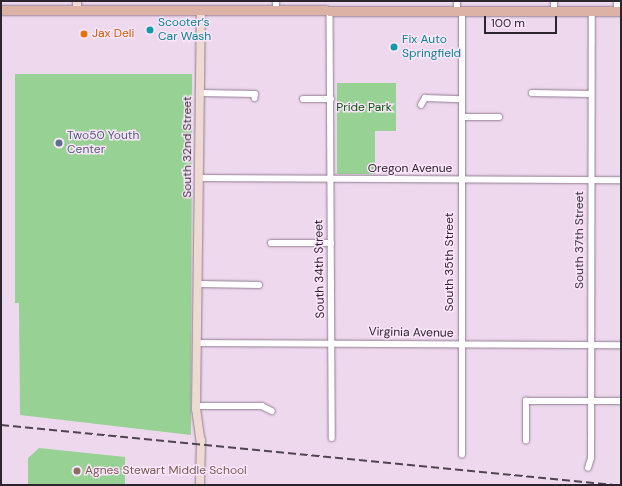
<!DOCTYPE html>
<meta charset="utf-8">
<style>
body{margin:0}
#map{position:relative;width:622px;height:486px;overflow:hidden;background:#eed8ee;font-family:"DM Sans",sans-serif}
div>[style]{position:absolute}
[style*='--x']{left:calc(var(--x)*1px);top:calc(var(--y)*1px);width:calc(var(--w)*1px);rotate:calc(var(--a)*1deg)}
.green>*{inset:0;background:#97d193}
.roads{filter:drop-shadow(0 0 1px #907c91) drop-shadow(0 0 1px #907c91)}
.street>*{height:5.5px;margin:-2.75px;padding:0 2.75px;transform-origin:2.75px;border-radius:2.75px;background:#fff}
.secondary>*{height:8px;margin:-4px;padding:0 4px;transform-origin:4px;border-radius:4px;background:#eed9d3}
.primary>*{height:9px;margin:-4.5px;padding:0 4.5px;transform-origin:4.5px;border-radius:4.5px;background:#ddb2a6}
.rail>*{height:1.5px;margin-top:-0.75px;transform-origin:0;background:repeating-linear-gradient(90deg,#4f444f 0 8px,transparent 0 12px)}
.dots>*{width:11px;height:11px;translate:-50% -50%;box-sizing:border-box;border:2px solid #fbe5fb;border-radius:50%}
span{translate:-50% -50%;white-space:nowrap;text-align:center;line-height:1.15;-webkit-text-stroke:3px #fbe5fb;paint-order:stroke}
.culture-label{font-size:12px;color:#0d838f}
.left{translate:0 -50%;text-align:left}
.food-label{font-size:12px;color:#c56008}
.park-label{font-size:12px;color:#08570b}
.service-label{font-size:12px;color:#4e5e75}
.street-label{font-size:12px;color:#2d252d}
.education-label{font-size:12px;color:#785e54}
.frame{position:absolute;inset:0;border:2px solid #2d252d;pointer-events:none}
.scale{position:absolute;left:484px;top:16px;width:73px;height:18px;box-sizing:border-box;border:2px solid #2d252d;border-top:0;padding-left:5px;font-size:12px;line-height:14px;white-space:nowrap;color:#2d252d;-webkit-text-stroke:3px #fbe5fb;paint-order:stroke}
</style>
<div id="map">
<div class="green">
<div style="clip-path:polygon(15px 74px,192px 74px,191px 435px,20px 415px,19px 303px,15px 303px)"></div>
<div style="clip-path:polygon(337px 83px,396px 83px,396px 131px,375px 131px,375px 174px,337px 174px)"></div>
<div style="clip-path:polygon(39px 448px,125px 457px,125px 485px,28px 485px,28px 458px)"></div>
</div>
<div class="roads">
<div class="street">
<div style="--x:276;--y:10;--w:9;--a:-90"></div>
<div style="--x:330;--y:10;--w:428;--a:89.7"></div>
<div style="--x:457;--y:11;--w:10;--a:-90"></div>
<div style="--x:554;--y:11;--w:10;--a:-90"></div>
<div style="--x:617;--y:11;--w:10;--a:-90"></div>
<div style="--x:200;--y:93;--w:55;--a:1"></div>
<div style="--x:255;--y:94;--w:4;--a:90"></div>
<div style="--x:532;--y:93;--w:59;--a:1"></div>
<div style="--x:303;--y:99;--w:28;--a:0"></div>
<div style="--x:421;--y:105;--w:8;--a:-60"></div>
<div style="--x:425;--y:98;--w:36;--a:2"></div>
<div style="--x:462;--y:117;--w:37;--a:0"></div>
<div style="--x:199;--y:178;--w:422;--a:0.3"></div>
<div style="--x:271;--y:243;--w:60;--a:0"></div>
<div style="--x:200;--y:284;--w:59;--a:1"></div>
<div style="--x:200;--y:343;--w:421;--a:0.3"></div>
<div style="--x:199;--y:406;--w:63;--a:0"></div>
<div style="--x:262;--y:406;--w:11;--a:27"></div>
<div style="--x:526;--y:441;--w:40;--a:-90"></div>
<div style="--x:526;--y:401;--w:95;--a:0"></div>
<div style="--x:462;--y:455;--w:444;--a:-90"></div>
<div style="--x:588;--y:468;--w:10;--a:-73"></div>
<div style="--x:591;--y:458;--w:447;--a:-89.9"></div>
</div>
<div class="secondary">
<div style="--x:77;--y:1;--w:9;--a:90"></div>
<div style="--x:201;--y:444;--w:35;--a:-98"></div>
<div style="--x:196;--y:409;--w:399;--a:-89.3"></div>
<div style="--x:200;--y:485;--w:45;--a:-88.7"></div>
</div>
<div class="primary">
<div style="--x:1;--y:10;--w:620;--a:0.09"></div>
</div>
</div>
<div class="rail">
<div style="--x:1;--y:425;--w:616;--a:5.59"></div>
</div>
<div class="dots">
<div style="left:150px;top:30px;background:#0f9aa8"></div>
<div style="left:84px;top:34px;background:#e8710a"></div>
<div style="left:394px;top:47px;background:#0f9aa8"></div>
<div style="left:59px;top:143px;background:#5c6f8a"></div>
<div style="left:77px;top:471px;background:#8d6e63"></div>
</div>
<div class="culture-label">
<span class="left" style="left:158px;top:30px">Scooter’s<br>Car Wash</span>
<span class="left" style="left:402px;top:47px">Fix Auto<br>Springfield</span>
</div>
<div class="food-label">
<span class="left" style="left:92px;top:34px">Jax Deli</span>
</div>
<div class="park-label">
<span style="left:364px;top:108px">Pride Park</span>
</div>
<div class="service-label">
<span class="left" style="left:67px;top:143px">Two50 Youth<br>Center</span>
</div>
<div class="street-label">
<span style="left:188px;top:147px;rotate:-90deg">South 32nd Street</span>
<span style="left:410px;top:169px">Oregon Avenue</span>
<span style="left:580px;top:240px;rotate:-90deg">South 37th Street</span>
<span style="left:450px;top:262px;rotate:-90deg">South 35th Street</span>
<span style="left:320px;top:269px;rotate:-91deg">South 34th Street</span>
<span style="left:411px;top:333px;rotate:1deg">Virginia Avenue</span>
</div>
<div class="education-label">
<span class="left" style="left:85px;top:471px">Agnes Stewart Middle School</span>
</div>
<div class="frame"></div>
<div class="scale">100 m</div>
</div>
